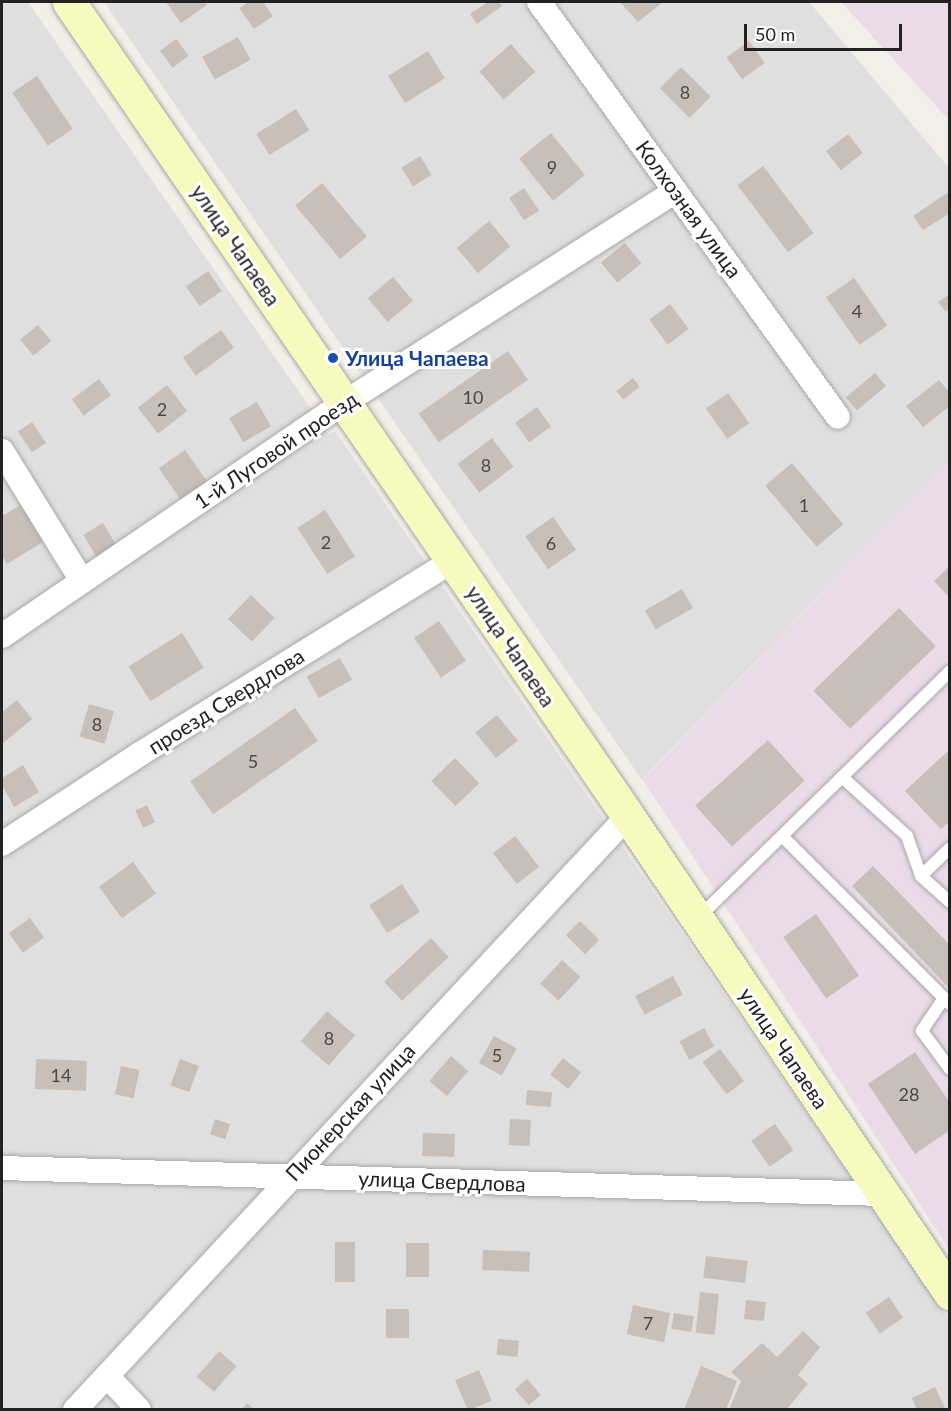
<!DOCTYPE html>
<meta charset="utf-8">
<style>
body{margin:0}
#map{position:relative;width:951px;height:1411px;overflow:hidden;background:#f2efe9;font-family:Lato,sans-serif}
div>[style]{position:absolute}
[style*='--x']{left:calc(var(--x)*1px);top:calc(var(--y)*1px);width:calc(var(--w)*1px);rotate:calc(var(--a)*1deg)}
.residential>*{inset:0;background:#e0dfdf}
.industrial>*{inset:0;background:#ebdbe8}
.building>*{inset:0;background:#c7bfb8;transform-origin:0 0}
.roads{filter:drop-shadow(0 0 2px #a9a9a9) drop-shadow(0 0 2px #a9a9a9)}
.lane>*{height:12px;margin:-6px;padding:0 6px;transform-origin:6px;border-radius:6px;background:#fff}
.street>*{height:24px;margin:-12px;padding:0 12px;transform-origin:12px;border-radius:12px;background:#fff}
.secondary>*{height:33px;margin:-16.5px;padding:0 16.5px;transform-origin:16.5px;border-radius:16.5px;background:#f7fabf}
.dots>*{width:16px;height:16px;translate:-50% -50%;box-sizing:border-box;border:3px solid #fff;border-radius:50%}
span{translate:-50% -50%;white-space:nowrap;text-align:center;line-height:1.15;-webkit-text-stroke:6px #fff;paint-order:stroke}
.number-label{font-size:18px;color:#4b4948}
.number-label span{-webkit-text-stroke-width:0}
.street-label{font-size:21px;color:#222}
.transit-label{font-size:21px;color:#164399;font-weight:700}
.left{translate:0 -50%;text-align:left}
.frame{position:absolute;inset:0;border:3px solid #222;pointer-events:none}
.scale{position:absolute;left:744px;top:24px;width:158px;height:27px;box-sizing:border-box;border:3px solid #222;border-top:0;padding-left:8px;font-size:18px;line-height:21px;white-space:nowrap;color:#222;-webkit-text-stroke:4px #fff;paint-order:stroke}
</style>
<div id="map">
<div class="residential">
<div style="clip-path:polygon(2px 2px,28px 2px,329px 435px,335px 431px,949px 1319px,950px 1409px,2px 1410px)"></div>
<div style="clip-path:polygon(104px 2px,809px 2px,949px 168px,949px 460px,642px 780px)"></div>
</div>
<div class="industrial">
<div style="clip-path:polygon(841px 2px,949px 2px,949px 120px)"></div>
<div style="clip-path:polygon(949px 460px,949px 1249px,643px 780px)"></div>
</div>
<div class="building">
<div style="clip-path:polygon(166px 2px,205px 2px,207px 5px,181px 23px)"></div>
<div style="clip-path:polygon(249px 2px,263px 2px,273px 16px,254px 29px,239px 8px)"></div>
<div style="clip-path:polygon(488px 2px,499px 2px,502px 6px,477px 24px,470px 14px)"></div>
<div style="clip-path:polygon(620px 2px,663px 2px,638px 22px)"></div>
<div style="left:238px;top:37px;width:26px;height:41px;rotate:61deg"></div>
<div style="left:176px;top:39px;width:21px;height:20px;rotate:53deg"></div>
<div style="left:749px;top:41px;width:27px;height:28px;rotate:54deg"></div>
<div style="left:511px;top:44px;width:37px;height:42px;rotate:49deg"></div>
<div style="left:428px;top:51px;width:32px;height:47px;rotate:58deg"></div>
<div style="left:681px;top:67px;width:42px;height:30px;rotate:45deg"></div>
<div style="left:37px;top:76px;width:64px;height:30px;rotate:56deg"></div>
<div style="left:296px;top:109px;width:25px;height:47px;rotate:58deg"></div>
<div style="left:551px;top:133px;width:54px;height:41px;rotate:51deg"></div>
<div style="left:848px;top:134px;width:24px;height:28px;rotate:52deg"></div>
<div style="left:420px;top:156px;width:22px;height:22px;rotate:58deg"></div>
<div style="left:763px;top:166px;width:84px;height:32px;rotate:53deg"></div>
<div style="left:322px;top:183px;width:70px;height:35px;rotate:50deg"></div>
<div style="left:524px;top:188px;width:27px;height:18px;rotate:56deg"></div>
<div style="clip-path:polygon(950px 191px,950px 213px,923px 230px,913px 216px)"></div>
<div style="left:489px;top:221px;width:33px;height:42px;rotate:50deg"></div>
<div style="left:625px;top:243px;width:26px;height:31px;rotate:51deg"></div>
<div style="left:208px;top:271px;width:24px;height:27px;rotate:55deg"></div>
<div style="left:393px;top:277px;width:31px;height:33px;rotate:50deg"></div>
<div style="left:854px;top:278px;width:58px;height:34px;rotate:55deg"></div>
<div style="clip-path:polygon(950px 294px,950px 309px,946px 312px,938px 302px)"></div>
<div style="left:670px;top:304px;width:31px;height:26px;rotate:53deg"></div>
<div style="left:38px;top:325px;width:21px;height:23px;rotate:51deg"></div>
<div style="left:221px;top:330px;width:22px;height:47px;rotate:54deg"></div>
<div style="left:508px;top:351px;width:35px;height:109px;rotate:55deg"></div>
<div style="left:875px;top:373px;width:17px;height:38px;rotate:50deg"></div>
<div style="left:633px;top:378px;width:11px;height:21px;rotate:52deg"></div>
<div style="left:99px;top:379px;width:20px;height:34px;rotate:53deg"></div>
<div style="clip-path:polygon(939px 380px,950px 393px,950px 406px,923px 427px,906px 406px)"></div>
<div style="left:167px;top:385px;width:33px;height:37px;rotate:52deg"></div>
<div style="left:728px;top:393px;width:37px;height:27px;rotate:55deg"></div>
<div style="left:257px;top:402px;width:28px;height:32px;rotate:60deg"></div>
<div style="left:537px;top:407px;width:24px;height:27px;rotate:54deg"></div>
<div style="left:32px;top:422px;width:25px;height:17px;rotate:56deg"></div>
<div style="left:492px;top:438px;width:36px;height:43px;rotate:53deg"></div>
<div style="left:185px;top:450px;width:44px;height:32px;rotate:55deg"></div>
<div style="left:792px;top:463px;width:80px;height:35px;rotate:50deg"></div>
<div style="clip-path:polygon(21px 505px,43px 542px,7px 564px,2px 555px,2px 516px)"></div>
<div style="left:325px;top:510px;width:55px;height:33px;rotate:57deg"></div>
<div style="left:553px;top:517px;width:40px;height:34px;rotate:55deg"></div>
<div style="left:103px;top:523px;width:31px;height:23px;rotate:59deg"></div>
<div style="clip-path:polygon(950px 566px,950px 598px,934px 581px)"></div>
<div style="left:682px;top:589px;width:22px;height:43px;rotate:60deg"></div>
<div style="left:251px;top:595px;width:33px;height:33px;rotate:44deg"></div>
<div style="left:899px;top:608px;width:53px;height:119px;rotate:46deg"></div>
<div style="left:439px;top:621px;width:48px;height:30px;rotate:56deg"></div>
<div style="left:182px;top:633px;width:41px;height:63px;rotate:58deg"></div>
<div style="left:340px;top:658px;width:25px;height:38px;rotate:61deg"></div>
<div style="clip-path:polygon(17px 700px,32px 719px,3px 743px,2px 712px)"></div>
<div style="left:89px;top:704px;width:26px;height:34px;rotate:16deg"></div>
<div style="left:295px;top:708px;width:40px;height:128px;rotate:55deg"></div>
<div style="left:497px;top:715px;width:33px;height:28px;rotate:51deg"></div>
<div style="left:768px;top:740px;width:55px;height:98px;rotate:48deg"></div>
<div style="clip-path:polygon(950px 749px,950px 821px,941px 829px,905px 791px)"></div>
<div style="left:455px;top:758px;width:35px;height:33px;rotate:46deg"></div>
<div style="clip-path:polygon(23px 765px,39px 792px,14px 807px,2px 785px,2px 778px)"></div>
<div style="left:147px;top:805px;width:19px;height:13px;rotate:65deg"></div>
<div style="left:515px;top:836px;width:39px;height:28px;rotate:52deg"></div>
<div style="left:133px;top:862px;width:39px;height:42px;rotate:54deg"></div>
<div style="clip-path:polygon(873px 866px,950px 945px,950px 989px,852px 886px)"></div>
<div style="left:402px;top:884px;width:33px;height:39px;rotate:57deg"></div>
<div style="left:816px;top:914px;width:75px;height:40px;rotate:55deg"></div>
<div style="left:30px;top:918px;width:24px;height:26px;rotate:54deg"></div>
<div style="left:580px;top:921px;width:27px;height:20px;rotate:45deg"></div>
<div style="left:431px;top:938px;width:26px;height:64px;rotate:47deg"></div>
<div style="left:562px;top:960px;width:25px;height:32px;rotate:43deg"></div>
<div style="left:673px;top:976px;width:21px;height:43px;rotate:62deg"></div>
<div style="left:327px;top:1011px;width:37px;height:40px;rotate:41deg"></div>
<div style="left:704px;top:1028px;width:21px;height:28px;rotate:61deg"></div>
<div style="left:494px;top:1036px;width:26px;height:31px;rotate:29deg"></div>
<div style="left:720px;top:1049px;width:40px;height:22px;rotate:53deg"></div>
<div style="clip-path:polygon(915px 1052px,950px 1103px,950px 1130px,915px 1154px,868px 1084px)"></div>
<div style="left:451px;top:1056px;width:23px;height:33px;rotate:41deg"></div>
<div style="left:563px;top:1058px;width:23px;height:21px;rotate:38deg"></div>
<div style="left:36px;top:1059px;width:51px;height:30px;rotate:2deg"></div>
<div style="left:180px;top:1059px;width:20px;height:28px;rotate:20deg"></div>
<div style="left:121px;top:1066px;width:19px;height:29px;rotate:12deg"></div>
<div style="left:527px;top:1090px;width:25px;height:15px;rotate:5deg"></div>
<div style="left:215px;top:1119px;width:16px;height:16px;rotate:18deg"></div>
<div style="left:510px;top:1119px;width:21px;height:26px;rotate:3deg"></div>
<div style="left:775px;top:1124px;width:32px;height:29px;rotate:55deg"></div>
<div style="left:423px;top:1133px;width:32px;height:23px;rotate:2deg"></div>
<div style="left:335px;top:1242px;width:20px;height:40px"></div>
<div style="left:406px;top:1243px;width:23px;height:34px"></div>
<div style="left:483px;top:1250px;width:47px;height:20px;rotate:2deg"></div>
<div style="left:706px;top:1256px;width:42px;height:22px;rotate:7deg"></div>
<div style="left:700px;top:1292px;width:19px;height:41px;rotate:6deg"></div>
<div style="left:889px;top:1297px;width:25px;height:28px;rotate:56deg"></div>
<div style="left:746px;top:1300px;width:20px;height:19px;rotate:6deg"></div>
<div style="left:633px;top:1305px;width:38px;height:30px;rotate:12deg"></div>
<div style="left:386px;top:1309px;width:23px;height:29px"></div>
<div style="left:674px;top:1313px;width:20px;height:16px;rotate:9deg"></div>
<div style="clip-path:polygon(803px 1331px,820px 1347px,798px 1375px,808px 1384px,786px 1410px,729px 1410px,741px 1381px,731px 1372px,762px 1343px,777px 1357px)"></div>
<div style="left:498px;top:1339px;width:21px;height:16px;rotate:5deg"></div>
<div style="left:219px;top:1351px;width:23px;height:34px;rotate:41deg"></div>
<div style="clip-path:polygon(701px 1366px,737px 1381px,726px 1410px,684px 1410px)"></div>
<div style="left:479px;top:1370px;width:33px;height:26px;rotate:67deg"></div>
<div style="left:527px;top:1379px;width:21px;height:16px;rotate:49deg"></div>
<div style="clip-path:polygon(935px 1387px,946px 1410px,917px 1410px,912px 1398px)"></div>
<div style="clip-path:polygon(247px 1403px,255px 1410px,241px 1410px)"></div>
</div>
<div class="roads">
<div class="lane">
<div style="--x:842;--y:777;--w:88;--a:42.2"></div>
<div style="--x:907;--y:836;--w:42;--a:70.7"></div>
<div style="--x:921;--y:876;--w:39;--a:42"></div>
<div style="--x:782;--y:836;--w:238;--a:45"></div>
<div style="--x:921;--y:876;--w:40;--a:-44"></div>
<div style="--x:698;--y:918;--w:353;--a:-44.4"></div>
<div style="--x:944;--y:998;--w:40;--a:124"></div>
<div style="--x:922;--y:1031;--w:47;--a:53.6"></div>
</div>
<div class="street">
<div style="--x:539;--y:2;--w:511;--a:54.23"></div>
<div style="--x:2;--y:451;--w:153;--a:58.4"></div>
<div style="--x:2;--y:636;--w:414;--a:-34.3"></div>
<div style="--x:344;--y:403;--w:393;--a:-32.6"></div>
<div style="--x:2;--y:844;--w:165;--a:-33.1"></div>
<div style="--x:140;--y:754;--w:368;--a:-31.7"></div>
<div style="--x:2;--y:1168;--w:880;--a:1.69"></div>
<div style="--x:108;--y:1377;--w:45;--a:46.8"></div>
<div style="--x:75;--y:1410;--w:812;--a:-47.05"></div>
</div>
<div class="secondary">
<div style="--x:69;--y:2;--w:987;--a:55.52"></div>
<div style="--x:628;--y:816;--w:576;--a:55.98"></div>
</div>
</div>
<div class="dots">
<div style="left:333px;top:358px;background:#1a4fb4"></div>
</div>
<div class="number-label">
<span style="left:685px;top:92px">8</span>
<span style="left:552px;top:167px">9</span>
<span style="left:857px;top:311px">4</span>
<span style="left:473px;top:397px">10</span>
<span style="left:162px;top:409px">2</span>
<span style="left:486px;top:465px">8</span>
<span style="left:804px;top:505px">1</span>
<span style="left:326px;top:542px">2</span>
<span style="left:551px;top:543px">6</span>
<span style="left:97px;top:724px">8</span>
<span style="left:253px;top:761px">5</span>
<span style="left:329px;top:1038px">8</span>
<span style="left:497px;top:1055px">5</span>
<span style="left:61px;top:1075px">14</span>
<span style="left:909px;top:1094px">28</span>
<span style="left:648px;top:1323px">7</span>
</div>
<div class="street-label">
<span style="left:689px;top:209px;rotate:54deg">Колхозная улица</span>
<span style="left:236px;top:245px;rotate:56deg">улица Чапаева</span>
<span style="left:276px;top:450px;rotate:-34deg">1-й Луговой проезд</span>
<span style="left:511px;top:646px;rotate:56deg">улица Чапаева</span>
<span style="left:226px;top:701px;rotate:-32deg">проезд Свердлова</span>
<span style="left:784px;top:1048px;rotate:56deg">улица Чапаева</span>
<span style="left:350px;top:1112px;rotate:-47deg">Пионерская улица</span>
<span style="left:442px;top:1181px;rotate:2deg">улица Свердлова</span>
</div>
<div class="transit-label">
<span class="left" style="left:345px;top:358px">Улица Чапаева</span>
</div>
<div class="frame"></div>
<div class="scale">50 m</div>
</div>
